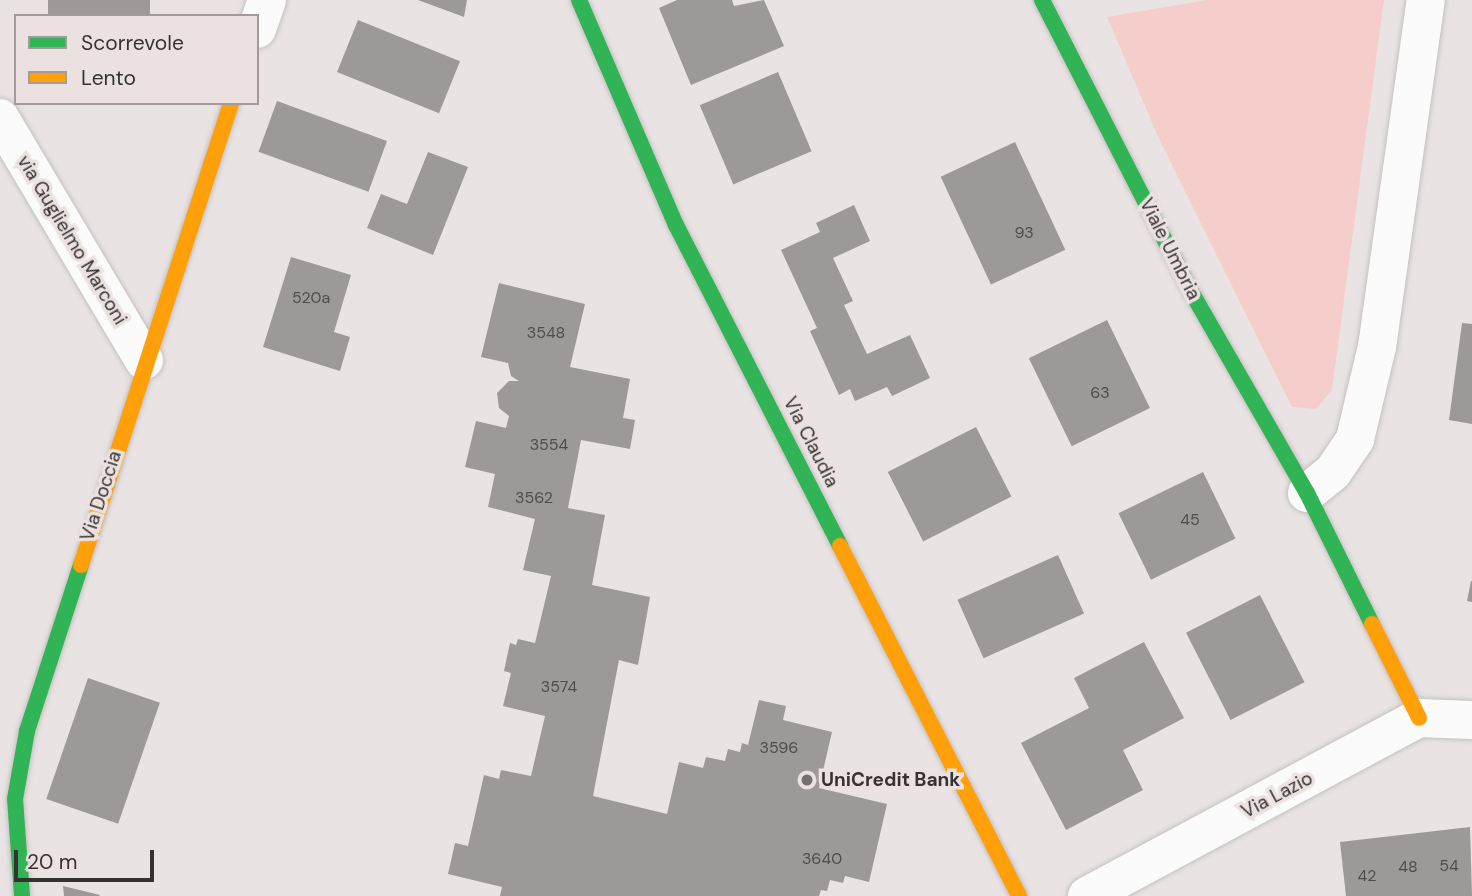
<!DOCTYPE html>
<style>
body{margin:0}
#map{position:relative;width:1472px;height:896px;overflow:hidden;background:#e9e3e3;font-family:"DM Sans",sans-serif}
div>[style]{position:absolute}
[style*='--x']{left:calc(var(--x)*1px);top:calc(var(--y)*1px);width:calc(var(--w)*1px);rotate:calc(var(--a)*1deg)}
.green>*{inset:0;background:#f5cecc}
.building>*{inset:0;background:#9d9999;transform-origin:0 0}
.roads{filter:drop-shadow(0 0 2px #c6c1c1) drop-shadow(0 0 2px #c6c1c1)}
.street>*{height:38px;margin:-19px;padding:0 19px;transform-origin:19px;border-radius:19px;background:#fcfbfb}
.fast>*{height:16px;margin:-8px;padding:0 8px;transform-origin:8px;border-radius:8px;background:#30b455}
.slow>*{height:16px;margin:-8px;padding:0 8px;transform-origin:8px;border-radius:8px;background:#ff9f0a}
.dots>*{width:19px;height:19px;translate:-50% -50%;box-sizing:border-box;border:4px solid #ebe1e1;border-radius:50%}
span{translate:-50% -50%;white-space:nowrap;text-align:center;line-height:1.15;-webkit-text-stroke:7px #ebe1e1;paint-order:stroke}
.number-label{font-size:16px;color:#504c4c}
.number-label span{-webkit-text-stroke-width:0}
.street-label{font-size:19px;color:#363232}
.poi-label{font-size:19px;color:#363232;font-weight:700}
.left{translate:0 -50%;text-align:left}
.legend{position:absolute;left:14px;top:14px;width:245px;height:91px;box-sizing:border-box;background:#ebe1e1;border:2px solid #a39b9b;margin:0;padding:9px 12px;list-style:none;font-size:21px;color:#363232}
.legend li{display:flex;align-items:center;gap:14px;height:35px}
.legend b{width:35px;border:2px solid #a39b9b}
.scale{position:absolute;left:14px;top:850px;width:140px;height:32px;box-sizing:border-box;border:4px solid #363232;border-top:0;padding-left:9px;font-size:21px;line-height:24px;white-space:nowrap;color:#363232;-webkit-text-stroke:5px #ebe1e1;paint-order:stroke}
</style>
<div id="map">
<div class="green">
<div style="clip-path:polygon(1206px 0,1384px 0,1332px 390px,1316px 409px,1292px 407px,1159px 139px,1107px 17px)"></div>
</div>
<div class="building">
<div style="left:48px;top:0;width:102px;height:17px"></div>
<div style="clip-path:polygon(418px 0,467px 0,464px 17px)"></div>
<div style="clip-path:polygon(677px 0,732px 0,734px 6px,764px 0,784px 46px,691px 85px,659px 8px)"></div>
<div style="left:358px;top:20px;width:110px;height:56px;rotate:22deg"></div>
<div style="left:778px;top:72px;width:86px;height:85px;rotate:67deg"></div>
<div style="left:277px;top:101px;width:117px;height:54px;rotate:20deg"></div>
<div style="left:1015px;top:142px;width:119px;height:82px;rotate:65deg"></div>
<div style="clip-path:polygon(428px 152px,468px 167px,433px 255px,367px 228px,381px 194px,407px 204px)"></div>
<div style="clip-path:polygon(854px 205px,870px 241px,833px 258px,853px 301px,844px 305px,867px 354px,910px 335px,930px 378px,892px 396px,887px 387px,855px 401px,850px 389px,839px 395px,810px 331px,817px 328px,781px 250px,820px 232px,816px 223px)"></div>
<div style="clip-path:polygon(291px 257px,351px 275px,334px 332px,350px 337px,340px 371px,263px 347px)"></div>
<div style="clip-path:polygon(499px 283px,585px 304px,570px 367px,630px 379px,623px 418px,635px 420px,630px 449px,581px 440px,568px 508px,605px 515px,592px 585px,650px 597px,638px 665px,619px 660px,593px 796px,667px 814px,679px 762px,703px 768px,706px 757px,725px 761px,728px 749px,740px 752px,742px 743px,748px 745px,759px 700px,786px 706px,783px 720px,832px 732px,819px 788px,887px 804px,869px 882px,845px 876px,843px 883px,830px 880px,827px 891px,821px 890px,819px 896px,500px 896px,502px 887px,448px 874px,455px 843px,468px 846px,484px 775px,499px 779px,501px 770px,531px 776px,545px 716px,503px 706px,511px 673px,504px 671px,510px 643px,516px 645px,518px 639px,535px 643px,551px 576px,523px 570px,535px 519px,488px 507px,495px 474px,465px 467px,476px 421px,506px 428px,509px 416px,499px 408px,497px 393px,509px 381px,519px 381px,511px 376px,508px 363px,481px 357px)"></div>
<div style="left:1107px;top:320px;width:98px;height:87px;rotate:64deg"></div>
<div style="clip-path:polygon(1462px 323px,1472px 324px,1472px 424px,1449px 420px)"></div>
<div style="left:976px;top:427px;width:78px;height:99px;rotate:63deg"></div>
<div style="left:1203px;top:472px;width:74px;height:94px;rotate:64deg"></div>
<div style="left:1058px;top:555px;width:64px;height:110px;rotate:66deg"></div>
<div style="clip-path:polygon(1471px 581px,1472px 581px,1472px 602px,1467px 601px)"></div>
<div style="left:1260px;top:595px;width:98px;height:83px;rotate:63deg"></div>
<div style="clip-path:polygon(1144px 642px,1184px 718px,1123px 750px,1143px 790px,1066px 830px,1021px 743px,1089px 708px,1074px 678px)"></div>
<div style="left:88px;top:678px;width:76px;height:128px;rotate:19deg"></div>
<div style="clip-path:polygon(1470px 827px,1472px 896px,1346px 896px,1340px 842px)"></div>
<div style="clip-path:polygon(63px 886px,100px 895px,99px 896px,64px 896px)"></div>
</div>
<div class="roads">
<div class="street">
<div style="--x:257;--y:29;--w:31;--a:-71"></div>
<div style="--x:0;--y:118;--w:282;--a:59.3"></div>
<div style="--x:1307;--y:493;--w:33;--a:-39"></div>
<div style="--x:1333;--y:472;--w:40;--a:-56"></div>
<div style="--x:1355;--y:439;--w:95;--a:-76.6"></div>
<div style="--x:1377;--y:347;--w:350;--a:-82"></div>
<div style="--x:1087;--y:896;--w:377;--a:-28.2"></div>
<div style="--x:1419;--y:718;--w:53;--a:2.2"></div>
</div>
<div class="fast">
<div style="--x:579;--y:0;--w:245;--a:66.7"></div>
<div style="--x:676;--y:225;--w:360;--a:62.9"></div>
<div style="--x:1042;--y:0;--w:331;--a:62.9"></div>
<div style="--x:1193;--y:295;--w:228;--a:60.1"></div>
<div style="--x:1307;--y:493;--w:146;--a:63.6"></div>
<div style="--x:22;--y:896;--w:97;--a:-94.1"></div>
<div style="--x:15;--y:799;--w:69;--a:-80"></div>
<div style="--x:27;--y:731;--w:175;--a:-72"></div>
</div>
<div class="slow">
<div style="--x:840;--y:546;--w:393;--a:62.9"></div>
<div style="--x:81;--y:565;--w:486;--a:-72"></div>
<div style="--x:1372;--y:624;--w:105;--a:63.4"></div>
</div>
</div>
<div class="dots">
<div style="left:807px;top:780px;background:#757070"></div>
</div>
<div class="number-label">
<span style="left:1024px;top:233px">93</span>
<span style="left:311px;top:298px">520a</span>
<span style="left:546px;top:333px">3548</span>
<span style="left:1100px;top:393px">63</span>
<span style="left:549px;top:445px">3554</span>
<span style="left:534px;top:498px">3562</span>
<span style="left:1190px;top:520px">45</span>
<span style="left:559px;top:687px">3574</span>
<span style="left:779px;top:748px">3596</span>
<span style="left:822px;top:859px">3640</span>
<span style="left:1449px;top:866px">54</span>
<span style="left:1408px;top:867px">48</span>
<span style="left:1367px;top:876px">42</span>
</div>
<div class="street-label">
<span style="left:72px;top:240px;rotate:59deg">via Guglielmo Marconi</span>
<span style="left:1170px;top:249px;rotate:63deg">Viale Umbria</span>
<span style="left:811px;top:442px;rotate:63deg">Via Claudia</span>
<span style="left:101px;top:496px;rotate:-72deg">Via Doccia</span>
<span style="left:1277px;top:795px;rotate:-28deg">Via Lazio</span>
</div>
<div class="poi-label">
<span class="left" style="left:821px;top:780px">UniCredit Bank</span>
</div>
<ul class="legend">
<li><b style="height:9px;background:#30b455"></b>Scorrevole</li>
<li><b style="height:9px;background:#ff9f0a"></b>Lento</li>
</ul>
<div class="scale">20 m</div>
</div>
